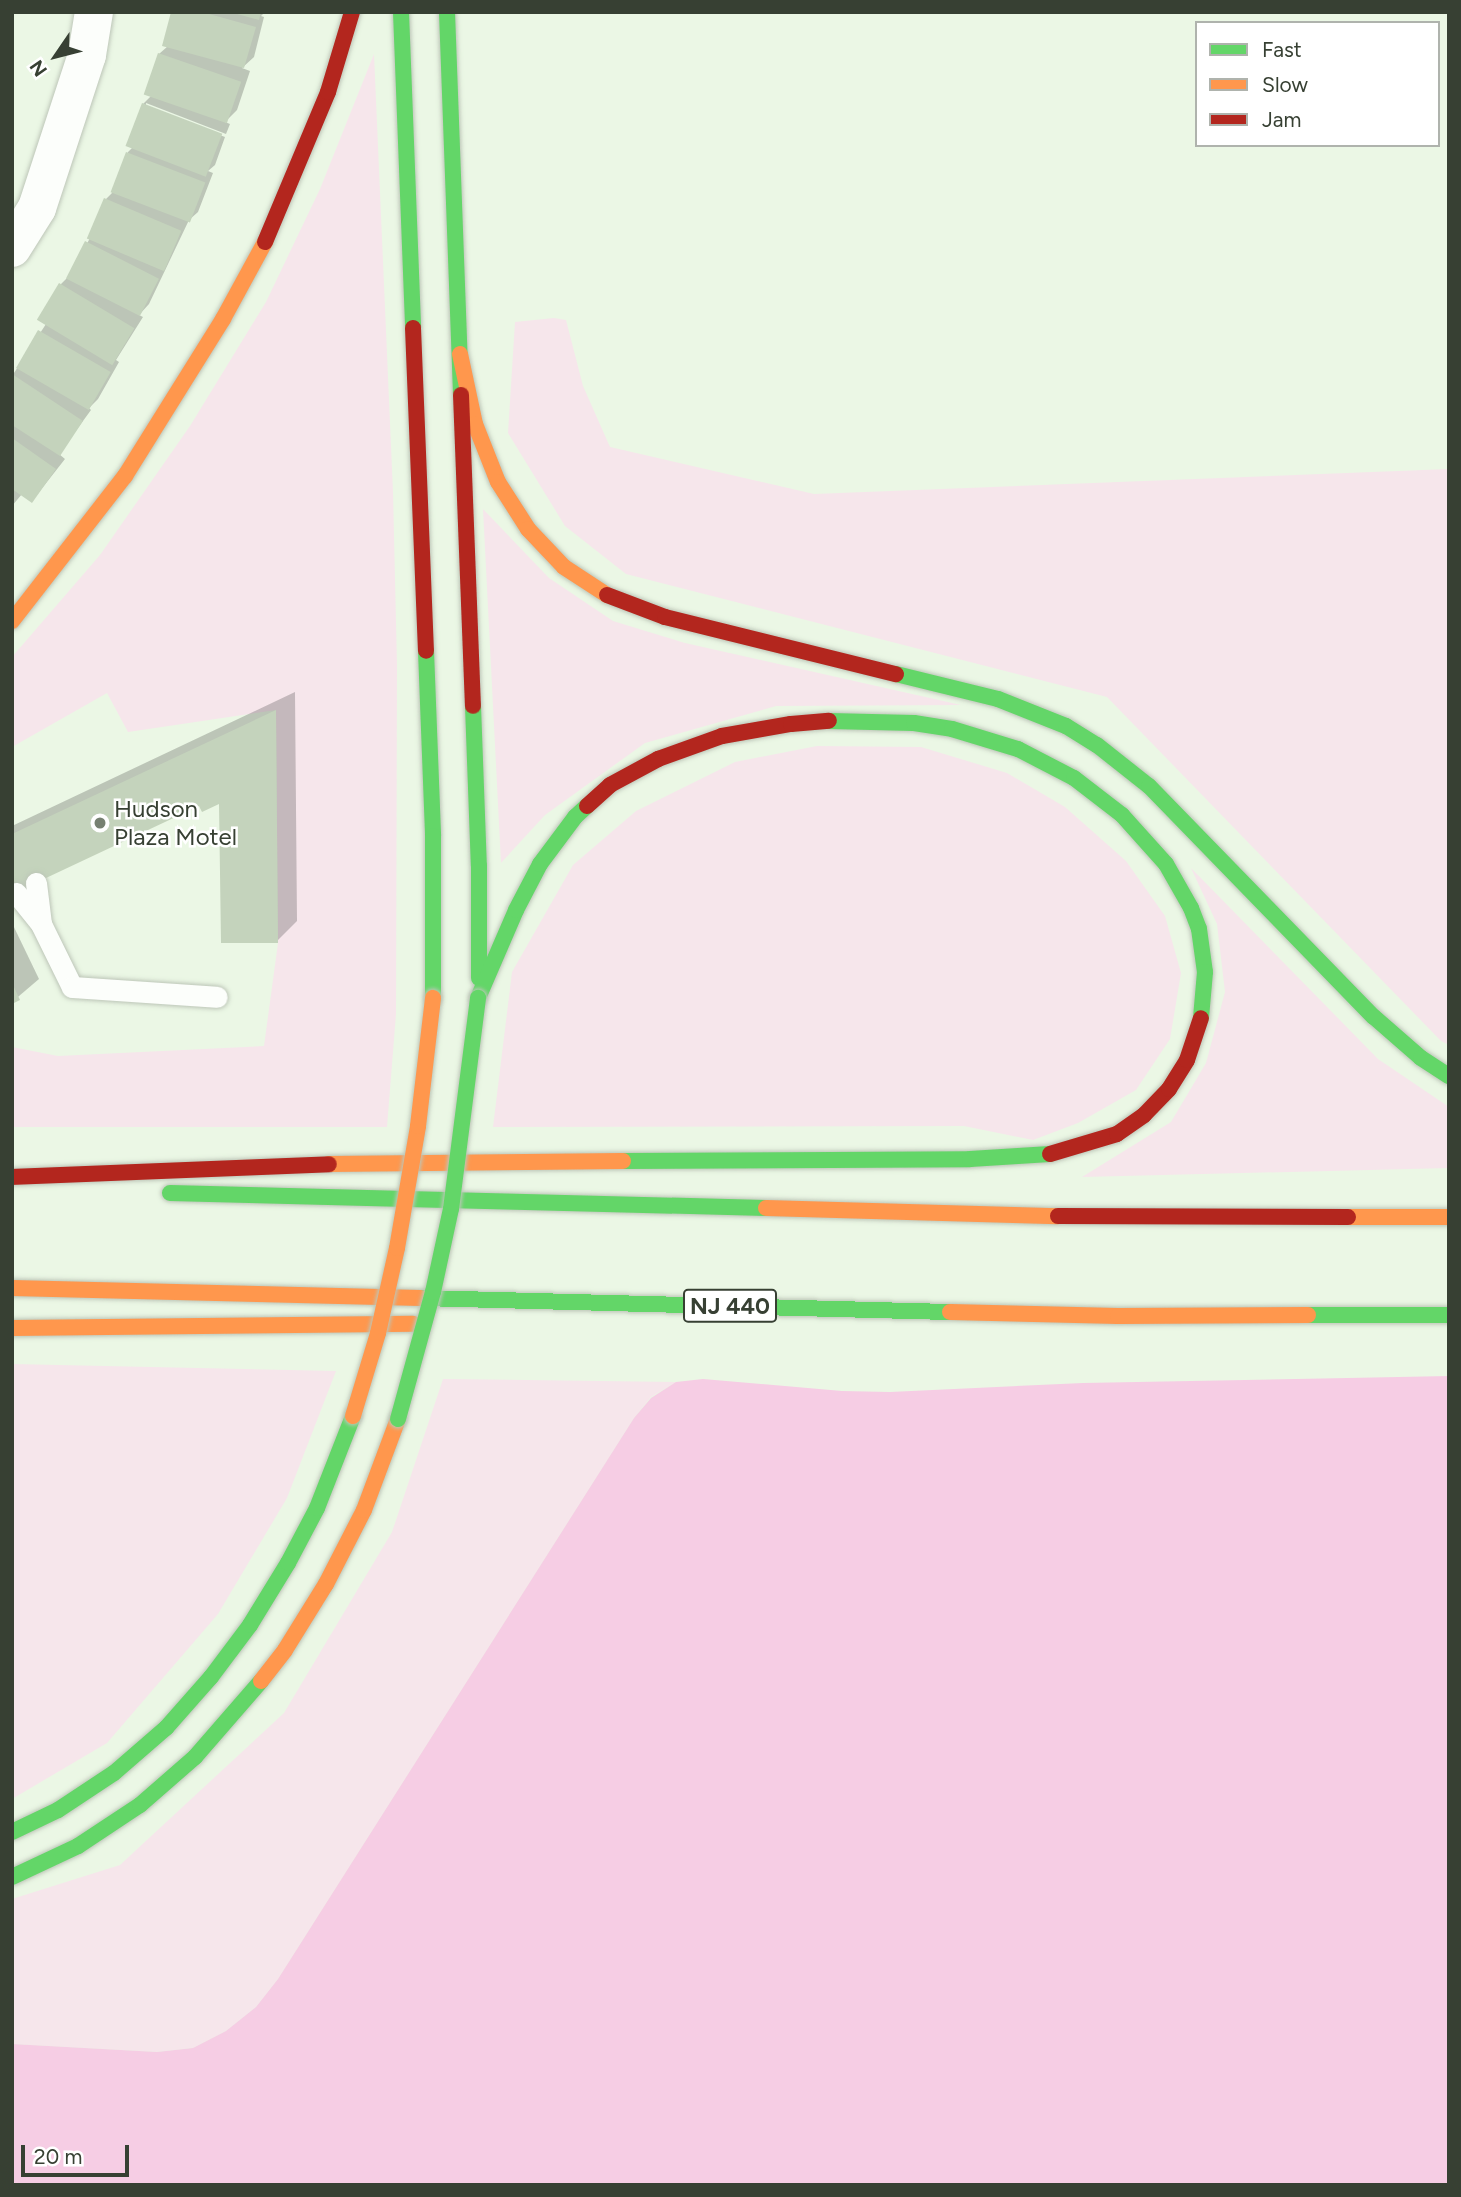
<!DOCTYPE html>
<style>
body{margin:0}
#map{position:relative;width:1461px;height:2197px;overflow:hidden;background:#ebf7e5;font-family:Figtree,sans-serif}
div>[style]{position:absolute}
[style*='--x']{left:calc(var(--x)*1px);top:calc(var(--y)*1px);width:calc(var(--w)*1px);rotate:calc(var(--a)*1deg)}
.green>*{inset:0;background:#f6e6eb}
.water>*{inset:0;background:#f6cde4}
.shadow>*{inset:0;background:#0003}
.building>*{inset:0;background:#c4d3bc;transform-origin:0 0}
.roads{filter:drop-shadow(0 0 2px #bdc6b8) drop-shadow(0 0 2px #bdc6b8)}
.lane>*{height:21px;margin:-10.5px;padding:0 10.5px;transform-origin:10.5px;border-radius:10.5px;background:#fcfefb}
.street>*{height:38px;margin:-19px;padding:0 19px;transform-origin:19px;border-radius:19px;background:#fcfefb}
.fast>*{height:16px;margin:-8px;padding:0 8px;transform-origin:8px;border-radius:8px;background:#63d668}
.slow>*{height:16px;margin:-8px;padding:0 8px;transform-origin:8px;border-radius:8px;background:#ff974d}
.jam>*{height:16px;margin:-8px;padding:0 8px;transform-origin:8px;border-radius:8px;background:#b3261e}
.bridges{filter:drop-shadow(0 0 2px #bdc6b8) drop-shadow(0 0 2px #bdc6b8)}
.fast-bridge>*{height:16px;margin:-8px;padding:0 8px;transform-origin:8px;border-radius:8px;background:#63d668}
.slow-bridge>*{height:16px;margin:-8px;padding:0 8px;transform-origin:8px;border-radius:8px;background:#ff974d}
.dots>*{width:19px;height:19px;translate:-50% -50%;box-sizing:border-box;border:4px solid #fff;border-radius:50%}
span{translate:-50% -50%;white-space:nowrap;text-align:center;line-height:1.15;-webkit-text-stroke:5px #fff;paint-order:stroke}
.shield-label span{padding:2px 5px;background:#fff;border:2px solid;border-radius:5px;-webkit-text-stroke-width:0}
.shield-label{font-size:23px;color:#374033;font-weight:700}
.poi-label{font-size:24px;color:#374033}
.left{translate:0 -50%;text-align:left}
.frame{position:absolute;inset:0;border:14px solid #374033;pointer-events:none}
.legend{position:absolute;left:1195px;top:21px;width:245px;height:126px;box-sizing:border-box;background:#fff;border:2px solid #afb3ad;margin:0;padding:9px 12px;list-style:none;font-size:21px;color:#374033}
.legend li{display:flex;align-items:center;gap:14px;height:35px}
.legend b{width:35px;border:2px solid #afb3ad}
.north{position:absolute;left:21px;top:21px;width:70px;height:70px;-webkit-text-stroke:5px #fff;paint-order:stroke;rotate:235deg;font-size:19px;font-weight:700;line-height:28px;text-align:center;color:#374033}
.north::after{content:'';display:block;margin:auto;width:24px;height:32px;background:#374033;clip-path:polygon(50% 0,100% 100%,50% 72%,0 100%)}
.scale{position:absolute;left:21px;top:2145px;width:108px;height:32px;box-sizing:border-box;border:4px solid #374033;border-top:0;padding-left:9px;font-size:21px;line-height:24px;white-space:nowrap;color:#374033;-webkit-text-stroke:5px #fff;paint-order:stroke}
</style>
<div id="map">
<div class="green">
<div style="clip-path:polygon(374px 54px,393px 492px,397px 665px,396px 1014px,387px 1127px,12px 1127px,12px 1047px,58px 1056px,264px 1046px,278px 943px,276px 710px,128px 732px,107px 693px,12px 747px,12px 657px,100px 555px,190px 426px,266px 302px,320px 189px)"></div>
<div style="clip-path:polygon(554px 318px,566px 320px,583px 386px,610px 447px,814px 494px,1449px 469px,1449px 1045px,1441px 1041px,1107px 697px,626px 574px,565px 526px,508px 433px,515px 322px)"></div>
<div style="clip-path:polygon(483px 509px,549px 578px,613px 621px,685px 643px,961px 705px,776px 706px,645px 743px,545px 815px,501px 863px)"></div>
<div style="clip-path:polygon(817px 746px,921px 747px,1007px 773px,1065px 807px,1126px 861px,1165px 916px,1181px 973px,1170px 1039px,1136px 1090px,1078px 1123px,1033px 1140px,964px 1126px,493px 1127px,512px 972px,573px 865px,636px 811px,735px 762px)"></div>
<div style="clip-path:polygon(1191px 868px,1378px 1059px,1449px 1107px,1449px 1168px,1082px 1177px,1171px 1122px,1206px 1063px,1225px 992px,1217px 924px)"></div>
<div style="clip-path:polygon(12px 1364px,336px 1371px,287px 1498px,218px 1614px,107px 1743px,12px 1799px)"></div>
<div style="clip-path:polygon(443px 1379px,676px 1382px,651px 1397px,634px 1418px,278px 1979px,256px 2007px,226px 2031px,193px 2048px,157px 2052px,12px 2044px,12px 1899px,120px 1865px,284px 1713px,392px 1532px)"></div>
</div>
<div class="water">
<div style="clip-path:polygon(1449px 1376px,1449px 2185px,12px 2185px,12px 2044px,157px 2052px,193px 2048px,226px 2031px,256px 2007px,278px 1979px,634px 1418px,651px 1398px,676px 1382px,703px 1379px,842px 1391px,890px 1392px,1083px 1383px)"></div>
</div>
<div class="shadow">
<div style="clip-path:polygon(172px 12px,265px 12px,261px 16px,264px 17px,254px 57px,242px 68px,250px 71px,237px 110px,225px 122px,230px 124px,226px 134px,146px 103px,146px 107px,225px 137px,215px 165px,208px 171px,213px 173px,198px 212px,189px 220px,149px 304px,139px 315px,143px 317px,116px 360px,119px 362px,98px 399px,89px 408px,91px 410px,59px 454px,65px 459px,32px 501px,22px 494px,12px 506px,12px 376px,46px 324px,61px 284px,70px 275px,90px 238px,106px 199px,112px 193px,128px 152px,133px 147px,143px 104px,152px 95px,159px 54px,168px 46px)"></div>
<div style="clip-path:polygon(295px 692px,297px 921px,277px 941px,221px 801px,200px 804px,12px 893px,12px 826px)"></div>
<div style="clip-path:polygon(12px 923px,39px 979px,12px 1002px)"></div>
</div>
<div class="building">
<div style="clip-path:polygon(171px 12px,202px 12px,256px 27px,244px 68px,162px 46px)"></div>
<div style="clip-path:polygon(230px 12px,261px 12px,259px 20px)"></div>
<div style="left:158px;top:53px;width:88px;height:44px;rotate:19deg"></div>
<div style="left:142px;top:103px;width:86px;height:46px;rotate:21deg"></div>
<div style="left:126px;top:152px;width:85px;height:43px;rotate:21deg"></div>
<div style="left:104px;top:198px;width:84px;height:44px;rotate:23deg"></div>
<div style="left:85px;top:241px;width:83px;height:42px;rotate:27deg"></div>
<div style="left:59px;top:283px;width:88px;height:43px;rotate:31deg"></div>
<div style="left:38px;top:330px;width:84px;height:44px;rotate:30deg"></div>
<div style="clip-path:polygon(12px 374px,83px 421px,60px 456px,12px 425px)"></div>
<div style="clip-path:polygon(12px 438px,56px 469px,32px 503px,12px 489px)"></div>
<div style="clip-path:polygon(276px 710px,278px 943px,221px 943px,219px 804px,202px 812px,199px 806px,12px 894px,12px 834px)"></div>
<div style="clip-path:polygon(12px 983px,20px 1000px,12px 1004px)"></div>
</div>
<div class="roads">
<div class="lane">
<div style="--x:36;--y:883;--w:41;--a:83"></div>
<div style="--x:16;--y:893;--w:40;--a:51"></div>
<div style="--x:41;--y:924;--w:70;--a:63.8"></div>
<div style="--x:72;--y:987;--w:145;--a:3.9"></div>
</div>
<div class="street">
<div style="--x:12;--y:248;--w:47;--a:-58"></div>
<div style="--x:37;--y:208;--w:161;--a:-71.9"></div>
<div style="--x:87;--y:55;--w:44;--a:-80.8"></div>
</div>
<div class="fast">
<div style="--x:401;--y:12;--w:316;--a:87.8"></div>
<div style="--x:447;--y:12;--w:383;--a:87.9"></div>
<div style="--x:426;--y:651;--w:185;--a:87.8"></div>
<div style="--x:433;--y:836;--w:162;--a:90"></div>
<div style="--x:896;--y:674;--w:105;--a:13.8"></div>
<div style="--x:998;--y:699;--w:73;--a:21.7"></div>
<div style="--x:1066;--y:726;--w:36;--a:32"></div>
<div style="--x:1097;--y:745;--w:66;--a:38.3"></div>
<div style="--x:1149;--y:786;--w:322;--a:45.8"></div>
<div style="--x:1374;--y:1017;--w:62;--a:41.1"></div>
<div style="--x:1421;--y:1058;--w:33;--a:33"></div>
<div style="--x:473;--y:706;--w:160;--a:87.9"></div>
<div style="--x:479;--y:866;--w:112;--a:90"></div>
<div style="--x:829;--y:721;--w:85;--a:1.3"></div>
<div style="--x:914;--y:723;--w:38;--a:9"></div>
<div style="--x:952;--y:729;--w:69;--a:16.9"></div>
<div style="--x:1018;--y:749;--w:63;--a:27.4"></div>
<div style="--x:1074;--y:778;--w:61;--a:37.6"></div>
<div style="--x:1122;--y:815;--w:66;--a:48.1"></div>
<div style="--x:1166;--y:864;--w:51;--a:60.4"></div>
<div style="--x:1191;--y:908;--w:22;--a:69"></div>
<div style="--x:1199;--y:929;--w:43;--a:82.1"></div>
<div style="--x:1205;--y:972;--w:46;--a:95"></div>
<div style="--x:478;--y:998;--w:96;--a:-66.6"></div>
<div style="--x:516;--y:910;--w:52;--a:-62.4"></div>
<div style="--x:540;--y:864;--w:59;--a:-53.3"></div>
<div style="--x:575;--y:817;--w:16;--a:-43"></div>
<div style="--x:623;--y:1161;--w:347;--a:-0.3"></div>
<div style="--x:970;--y:1159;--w:80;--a:-3.6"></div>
<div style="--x:170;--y:1193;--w:596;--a:1.44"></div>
<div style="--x:421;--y:1298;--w:529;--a:1.52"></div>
<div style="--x:1308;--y:1315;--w:141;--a:0"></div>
<div style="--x:12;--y:1832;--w:51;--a:-25.6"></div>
<div style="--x:58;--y:1810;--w:67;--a:-33.5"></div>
<div style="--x:114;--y:1773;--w:69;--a:-40.9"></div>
<div style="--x:166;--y:1728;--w:68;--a:-48.6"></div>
<div style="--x:211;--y:1677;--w:65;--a:-53.1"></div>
<div style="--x:250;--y:1625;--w:73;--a:-58.5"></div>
<div style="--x:288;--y:1563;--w:62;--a:-62.2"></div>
<div style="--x:317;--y:1508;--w:99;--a:-68.6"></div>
<div style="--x:12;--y:1877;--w:73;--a:-25.2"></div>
<div style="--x:78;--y:1846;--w:74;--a:-33.5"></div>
<div style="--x:140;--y:1805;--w:73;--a:-41.1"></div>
<div style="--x:195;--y:1757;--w:101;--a:-49"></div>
</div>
<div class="slow">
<div style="--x:460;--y:354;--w:72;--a:77.9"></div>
<div style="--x:475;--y:424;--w:62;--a:68.4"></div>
<div style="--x:498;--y:482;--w:56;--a:57.4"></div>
<div style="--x:528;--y:529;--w:52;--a:46.5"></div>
<div style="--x:564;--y:567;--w:51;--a:33.1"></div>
<div style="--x:12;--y:621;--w:184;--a:-52.1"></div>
<div style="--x:125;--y:476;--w:185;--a:-58"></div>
<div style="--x:223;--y:319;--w:88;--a:-61.4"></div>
<div style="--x:329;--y:1164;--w:294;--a:-0.6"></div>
<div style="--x:766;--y:1208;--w:292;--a:1.6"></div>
<div style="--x:1348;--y:1217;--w:101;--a:0"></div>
<div style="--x:12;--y:1288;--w:409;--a:1.4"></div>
<div style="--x:950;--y:1312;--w:168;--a:1.4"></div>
<div style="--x:1118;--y:1316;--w:190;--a:-0.3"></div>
<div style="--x:12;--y:1328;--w:401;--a:-0.6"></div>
<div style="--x:261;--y:1681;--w:39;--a:-52"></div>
<div style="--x:285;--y:1650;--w:78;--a:-58.2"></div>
<div style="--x:326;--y:1584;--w:83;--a:-62.8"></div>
<div style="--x:364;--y:1510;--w:97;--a:-69.5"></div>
</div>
<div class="jam">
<div style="--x:265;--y:242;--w:163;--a:-67.2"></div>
<div style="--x:328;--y:92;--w:84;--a:-73.3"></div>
<div style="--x:413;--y:328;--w:323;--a:87.7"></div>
<div style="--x:461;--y:395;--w:311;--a:87.8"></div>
<div style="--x:607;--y:595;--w:62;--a:20.8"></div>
<div style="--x:665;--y:617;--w:238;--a:13.9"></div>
<div style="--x:587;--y:806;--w:31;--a:-42"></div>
<div style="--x:610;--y:785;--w:55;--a:-28.4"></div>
<div style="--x:658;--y:759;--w:68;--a:-19.8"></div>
<div style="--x:722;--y:736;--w:70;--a:-9.9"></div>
<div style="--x:791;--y:724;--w:38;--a:-5"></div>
<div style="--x:1050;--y:1154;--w:70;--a:-16.6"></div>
<div style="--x:1117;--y:1134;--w:33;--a:-35"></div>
<div style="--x:1144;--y:1115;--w:36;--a:-46"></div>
<div style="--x:1169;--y:1089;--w:34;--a:-58"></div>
<div style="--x:1187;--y:1060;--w:44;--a:-71.6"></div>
<div style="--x:12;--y:1177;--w:317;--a:-2.3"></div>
<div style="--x:1058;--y:1216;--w:290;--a:0.2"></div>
</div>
</div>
<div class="bridges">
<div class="fast-bridge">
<div style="--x:398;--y:1419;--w:132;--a:-74.6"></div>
<div style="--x:433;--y:1292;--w:85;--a:-77.8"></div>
<div style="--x:451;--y:1209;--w:213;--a:-82.7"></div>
</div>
<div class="slow-bridge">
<div style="--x:353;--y:1416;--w:87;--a:-73.2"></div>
<div style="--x:378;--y:1333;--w:87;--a:-77.4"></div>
<div style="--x:397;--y:1248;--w:124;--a:-80.2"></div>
<div style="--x:418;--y:1126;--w:129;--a:-83.3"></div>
</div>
</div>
<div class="dots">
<div style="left:100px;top:823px;background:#768071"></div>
</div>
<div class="shield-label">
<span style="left:730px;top:1306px">NJ 440</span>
</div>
<div class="poi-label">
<span class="left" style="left:114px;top:823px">Hudson<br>Plaza Motel</span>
</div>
<div class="frame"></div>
<ul class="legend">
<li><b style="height:9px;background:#63d668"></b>Fast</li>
<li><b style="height:9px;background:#ff974d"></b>Slow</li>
<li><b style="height:9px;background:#b3261e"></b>Jam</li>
</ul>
<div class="north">N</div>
<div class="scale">20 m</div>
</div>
